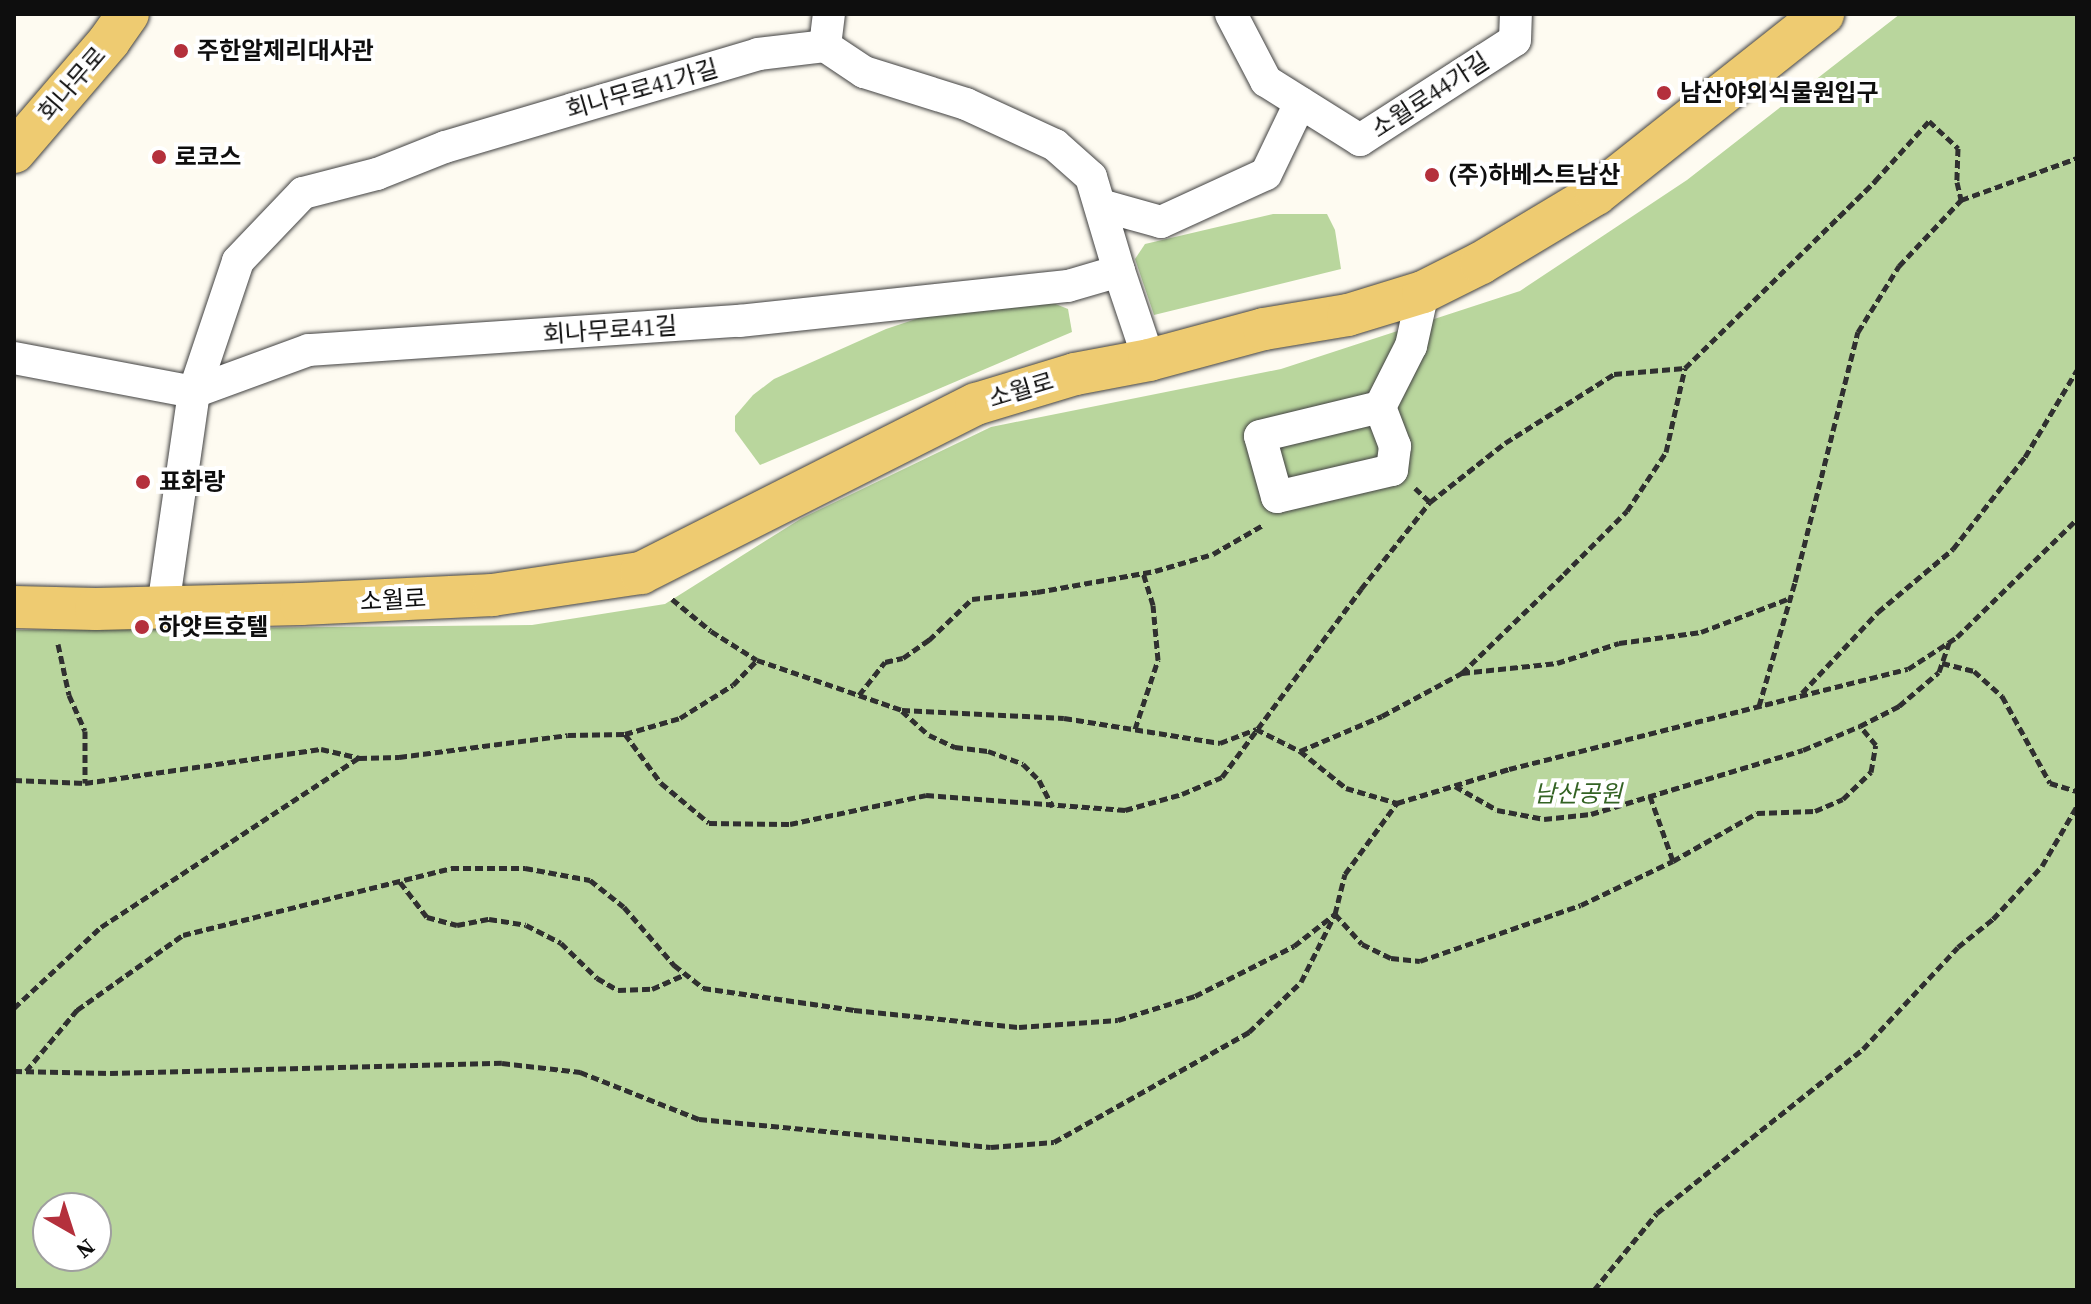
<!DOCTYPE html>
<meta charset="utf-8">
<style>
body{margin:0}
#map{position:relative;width:2091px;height:1304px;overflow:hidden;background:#fefbf1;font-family:"Source Serif 4","Noto Sans KR",serif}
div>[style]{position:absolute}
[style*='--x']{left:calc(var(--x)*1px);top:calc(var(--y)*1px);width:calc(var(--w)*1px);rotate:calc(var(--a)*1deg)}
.forest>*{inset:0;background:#b9d69d}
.path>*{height:5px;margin-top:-2.5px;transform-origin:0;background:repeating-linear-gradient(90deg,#303030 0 8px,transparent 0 12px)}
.roads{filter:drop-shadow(0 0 2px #414141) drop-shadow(0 0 2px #414141)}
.minor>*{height:32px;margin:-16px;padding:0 16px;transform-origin:16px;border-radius:16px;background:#fff}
.major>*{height:42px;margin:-21px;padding:0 21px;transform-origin:21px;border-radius:21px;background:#eecb71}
.dots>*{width:22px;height:22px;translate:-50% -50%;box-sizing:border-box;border:4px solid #fff;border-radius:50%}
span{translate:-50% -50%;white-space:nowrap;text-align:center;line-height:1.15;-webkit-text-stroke:8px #fff;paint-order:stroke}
.poi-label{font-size:24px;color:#0e0e0e;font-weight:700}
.left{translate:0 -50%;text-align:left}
.street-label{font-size:24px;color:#0e0e0e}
.park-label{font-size:24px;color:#336223;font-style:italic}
.frame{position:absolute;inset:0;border:16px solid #0e0e0e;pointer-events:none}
.north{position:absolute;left:32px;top:1192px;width:80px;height:80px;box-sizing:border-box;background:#fff;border:2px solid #9f9f9f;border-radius:50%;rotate:141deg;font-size:22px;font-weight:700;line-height:32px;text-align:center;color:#0e0e0e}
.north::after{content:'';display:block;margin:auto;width:28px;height:36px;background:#b4303c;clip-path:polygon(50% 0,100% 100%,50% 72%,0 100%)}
</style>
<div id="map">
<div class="forest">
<div style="clip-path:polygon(evenodd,1900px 14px,2077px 14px,2077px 1290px,14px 1290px,14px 630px,532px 625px,665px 604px,802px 518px,991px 427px,1281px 369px,1520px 291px,1687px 180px,1900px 14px,48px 1208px,96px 1208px,96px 1256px,48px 1256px,48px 1208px)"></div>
<div style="clip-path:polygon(1273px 214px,1327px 214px,1335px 230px,1341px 269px,1154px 315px,1135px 259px,1145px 244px)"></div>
<div style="clip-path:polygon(1048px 301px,1068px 309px,1072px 332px,760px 465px,735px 431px,735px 416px,753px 395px,774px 379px,886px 329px,940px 311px)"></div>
</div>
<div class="path">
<div style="--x:1415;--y:488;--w:21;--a:43"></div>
<div style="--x:672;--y:599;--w:50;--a:39.4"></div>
<div style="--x:711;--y:631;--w:54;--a:32.2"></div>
<div style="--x:757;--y:660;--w:153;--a:19"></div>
<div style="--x:902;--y:710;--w:162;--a:2.8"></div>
<div style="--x:1064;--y:718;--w:158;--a:9.1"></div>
<div style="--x:1220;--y:743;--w:39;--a:-21"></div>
<div style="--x:1256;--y:729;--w:49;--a:26.6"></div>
<div style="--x:1300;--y:751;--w:59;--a:38.8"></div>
<div style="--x:1346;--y:788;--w:53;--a:16.4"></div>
<div style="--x:1397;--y:803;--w:117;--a:-16.9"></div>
<div style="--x:1509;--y:769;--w:411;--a:-14.1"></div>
<div style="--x:1908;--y:669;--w:59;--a:-33.1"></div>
<div style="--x:1957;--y:637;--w:168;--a:-44.5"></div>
<div style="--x:58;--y:644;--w:52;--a:77.8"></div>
<div style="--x:69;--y:695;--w:39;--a:66"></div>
<div style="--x:85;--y:731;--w:52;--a:90"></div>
<div style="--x:1942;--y:663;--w:33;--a:14"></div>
<div style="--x:1974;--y:671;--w:38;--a:42"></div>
<div style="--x:2002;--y:696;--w:99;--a:61.1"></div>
<div style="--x:2050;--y:783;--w:28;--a:17"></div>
<div style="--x:1462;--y:673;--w:96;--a:-6"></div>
<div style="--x:1557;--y:663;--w:65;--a:-17.9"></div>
<div style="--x:1619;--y:643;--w:83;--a:-7.6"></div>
<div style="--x:1701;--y:632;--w:95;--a:-20.9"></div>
<div style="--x:1802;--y:693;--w:111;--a:-46.8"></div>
<div style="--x:1878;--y:612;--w:98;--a:-40"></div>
<div style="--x:1953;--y:549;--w:117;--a:-52"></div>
<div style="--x:2025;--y:457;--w:101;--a:-59.1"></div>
<div style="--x:859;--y:695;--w:42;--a:-51.8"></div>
<div style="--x:885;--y:662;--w:18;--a:-13"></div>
<div style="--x:903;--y:658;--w:32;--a:-35"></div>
<div style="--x:929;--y:640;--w:59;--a:-43.6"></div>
<div style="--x:972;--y:599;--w:65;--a:-6.1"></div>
<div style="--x:1037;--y:592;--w:120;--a:-10.1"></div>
<div style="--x:1155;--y:571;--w:60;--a:-16.3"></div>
<div style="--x:1213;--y:554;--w:58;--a:-30.1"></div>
<div style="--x:1759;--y:706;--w:129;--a:-73.8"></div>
<div style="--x:1795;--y:582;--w:258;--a:-75.9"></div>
<div style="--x:1858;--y:332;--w:78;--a:-58.2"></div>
<div style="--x:1899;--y:266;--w:91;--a:-46.8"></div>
<div style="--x:902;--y:711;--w:36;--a:42"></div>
<div style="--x:929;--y:735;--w:29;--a:25"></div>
<div style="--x:955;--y:747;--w:33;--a:7"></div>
<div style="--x:988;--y:751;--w:37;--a:20"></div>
<div style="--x:1023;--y:764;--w:23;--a:45"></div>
<div style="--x:1039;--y:780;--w:30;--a:63"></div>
<div style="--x:1135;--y:729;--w:73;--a:-71.6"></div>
<div style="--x:1158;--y:660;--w:55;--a:-95.2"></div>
<div style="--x:1153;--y:605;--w:34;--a:-107"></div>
<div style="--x:625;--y:734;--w:61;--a:53.7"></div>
<div style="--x:661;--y:783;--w:62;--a:39.8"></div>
<div style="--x:709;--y:823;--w:81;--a:0.7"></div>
<div style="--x:790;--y:824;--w:139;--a:-12"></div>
<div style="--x:926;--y:795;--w:200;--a:4.3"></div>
<div style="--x:1125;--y:810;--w:59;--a:-15.7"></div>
<div style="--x:1182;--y:794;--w:43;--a:-23"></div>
<div style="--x:1222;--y:777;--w:234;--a:-53.5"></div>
<div style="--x:1361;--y:589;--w:111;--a:-51.6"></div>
<div style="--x:1430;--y:502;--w:95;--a:-38.2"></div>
<div style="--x:1505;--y:443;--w:129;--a:-32.3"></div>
<div style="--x:1614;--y:374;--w:71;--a:-4.8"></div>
<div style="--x:1685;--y:368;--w:267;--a:-44.5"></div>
<div style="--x:1875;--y:181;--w:81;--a:-48"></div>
<div style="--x:1929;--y:121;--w:40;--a:43"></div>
<div style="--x:1958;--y:148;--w:34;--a:92"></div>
<div style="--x:1957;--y:182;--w:18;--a:77"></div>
<div style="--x:1961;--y:200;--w:123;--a:-19.9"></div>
<div style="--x:1300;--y:751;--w:89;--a:-23.1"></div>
<div style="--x:1382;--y:716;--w:91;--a:-28.3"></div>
<div style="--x:1462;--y:673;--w:142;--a:-44.1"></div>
<div style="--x:1564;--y:574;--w:89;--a:-45"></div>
<div style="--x:1627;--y:511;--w:71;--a:-56.5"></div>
<div style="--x:1666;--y:452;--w:86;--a:-77.3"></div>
<div style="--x:14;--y:780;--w:71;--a:2.4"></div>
<div style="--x:85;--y:783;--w:238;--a:-8.2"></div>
<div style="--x:321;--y:749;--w:39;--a:13"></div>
<div style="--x:359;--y:758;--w:40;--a:-1.4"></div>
<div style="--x:399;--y:757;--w:170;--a:-7.4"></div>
<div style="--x:568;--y:735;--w:57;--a:-1"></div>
<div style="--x:625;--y:734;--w:57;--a:-16.2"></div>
<div style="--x:680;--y:718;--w:62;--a:-31.9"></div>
<div style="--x:733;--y:685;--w:35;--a:-46"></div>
<div style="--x:1455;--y:786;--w:48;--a:29.7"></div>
<div style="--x:1497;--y:810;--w:48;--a:10.8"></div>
<div style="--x:1544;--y:819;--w:47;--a:-6.1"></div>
<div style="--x:1591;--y:814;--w:221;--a:-16.8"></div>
<div style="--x:1803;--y:750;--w:62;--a:-22.8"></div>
<div style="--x:1860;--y:726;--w:44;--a:-27.1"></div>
<div style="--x:1899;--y:706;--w:52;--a:-40.4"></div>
<div style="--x:1939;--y:672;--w:31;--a:-71"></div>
<div style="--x:1650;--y:796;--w:69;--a:70.5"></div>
<div style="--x:400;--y:882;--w:44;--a:52.4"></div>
<div style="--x:427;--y:917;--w:31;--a:15"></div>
<div style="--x:457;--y:925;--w:33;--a:-11"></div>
<div style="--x:489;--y:919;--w:37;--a:9"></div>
<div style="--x:526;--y:925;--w:39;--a:27"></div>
<div style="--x:561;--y:943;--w:50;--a:44.2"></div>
<div style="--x:597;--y:978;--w:24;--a:30"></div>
<div style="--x:618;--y:990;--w:34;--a:-2"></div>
<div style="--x:652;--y:989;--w:36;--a:-24"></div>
<div style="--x:14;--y:1008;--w:119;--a:-43"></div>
<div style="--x:101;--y:927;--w:308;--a:-33.3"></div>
<div style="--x:14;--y:1071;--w:96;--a:1.2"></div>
<div style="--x:110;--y:1073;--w:392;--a:-1.5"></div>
<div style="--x:502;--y:1063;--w:79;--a:6.6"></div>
<div style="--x:580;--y:1072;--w:128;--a:21.6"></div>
<div style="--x:699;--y:1119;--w:293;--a:5.5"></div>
<div style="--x:991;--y:1147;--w:63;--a:-4.5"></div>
<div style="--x:1054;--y:1142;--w:224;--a:-29.4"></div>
<div style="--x:1249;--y:1032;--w:72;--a:-43.9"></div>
<div style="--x:1301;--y:982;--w:76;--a:-63.4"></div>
<div style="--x:1335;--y:914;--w:41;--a:-76"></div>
<div style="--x:1345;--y:874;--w:88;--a:-53.8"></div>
<div style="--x:26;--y:1071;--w:80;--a:-50.1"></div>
<div style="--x:77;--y:1010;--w:130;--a:-35.3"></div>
<div style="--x:183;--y:935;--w:276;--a:-14"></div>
<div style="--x:451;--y:868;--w:74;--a:0"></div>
<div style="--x:525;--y:868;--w:66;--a:10.5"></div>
<div style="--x:590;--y:880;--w:43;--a:38.5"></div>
<div style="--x:624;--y:907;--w:77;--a:49.2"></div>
<div style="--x:674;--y:965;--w:37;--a:38"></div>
<div style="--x:703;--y:988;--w:153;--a:8.3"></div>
<div style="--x:854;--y:1010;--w:166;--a:5.9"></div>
<div style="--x:1019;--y:1027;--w:99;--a:-4"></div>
<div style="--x:1118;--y:1020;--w:81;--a:-17.3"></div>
<div style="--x:1195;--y:996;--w:111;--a:-26.8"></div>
<div style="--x:1294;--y:946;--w:52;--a:-38"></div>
<div style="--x:1335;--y:914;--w:40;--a:48"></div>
<div style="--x:1362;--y:944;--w:32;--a:26"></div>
<div style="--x:1391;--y:958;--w:29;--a:6"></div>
<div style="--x:1420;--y:961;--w:170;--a:-19.2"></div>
<div style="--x:1581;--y:905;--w:102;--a:-25.6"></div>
<div style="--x:1673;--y:861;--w:97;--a:-29.7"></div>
<div style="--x:1757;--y:813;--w:58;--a:-2"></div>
<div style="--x:1815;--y:811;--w:30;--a:-23"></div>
<div style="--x:1843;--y:799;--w:39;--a:-44"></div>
<div style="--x:1871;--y:772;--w:27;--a:-80"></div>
<div style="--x:1876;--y:745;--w:25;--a:-130"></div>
<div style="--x:1594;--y:1290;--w:99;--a:-50.7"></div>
<div style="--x:1657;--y:1213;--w:263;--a:-38.5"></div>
<div style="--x:1863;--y:1049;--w:139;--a:-47"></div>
<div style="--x:1958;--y:947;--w:45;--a:-38.7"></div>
<div style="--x:1993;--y:919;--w:72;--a:-47.2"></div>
<div style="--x:2042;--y:866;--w:69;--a:-59.7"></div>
</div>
<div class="roads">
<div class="minor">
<div style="--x:1231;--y:14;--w:76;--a:62.4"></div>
<div style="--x:1266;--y:81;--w:111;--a:32.1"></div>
<div style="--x:1360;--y:140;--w:184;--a:-32.8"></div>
<div style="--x:1515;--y:40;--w:26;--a:-88"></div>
<div style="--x:825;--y:46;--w:32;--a:-83"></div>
<div style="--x:1100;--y:205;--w:63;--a:15.6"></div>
<div style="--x:1161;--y:222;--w:115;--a:-24.6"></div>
<div style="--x:1266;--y:174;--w:79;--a:-64.4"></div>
<div style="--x:14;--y:358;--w:183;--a:10.7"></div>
<div style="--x:194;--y:392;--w:122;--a:-20.1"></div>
<div style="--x:309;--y:350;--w:431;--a:-3.9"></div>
<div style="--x:739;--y:321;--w:331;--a:-6.1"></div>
<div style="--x:1068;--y:286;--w:53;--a:-16.4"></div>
<div style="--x:1119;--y:271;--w:94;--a:71.4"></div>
<div style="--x:1380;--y:407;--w:42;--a:69"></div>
<div style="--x:1395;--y:446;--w:24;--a:97"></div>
<div style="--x:1392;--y:470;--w:118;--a:166.8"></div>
<div style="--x:1277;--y:497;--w:63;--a:-105.6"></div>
<div style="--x:1260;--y:436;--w:123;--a:-13.6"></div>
<div style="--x:1380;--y:407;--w:68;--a:-63.1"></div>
<div style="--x:1411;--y:346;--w:55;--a:-77.5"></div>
<div style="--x:163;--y:607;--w:217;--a:-81.8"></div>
<div style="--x:194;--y:392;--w:138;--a:-71.4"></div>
<div style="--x:238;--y:261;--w:94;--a:-46.3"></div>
<div style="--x:303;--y:193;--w:76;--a:-14.4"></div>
<div style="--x:377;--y:174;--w:73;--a:-21.7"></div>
<div style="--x:445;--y:147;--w:327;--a:-16.5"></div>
<div style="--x:758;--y:54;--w:67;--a:-6.8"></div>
<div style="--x:825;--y:46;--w:47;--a:33.7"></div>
<div style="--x:864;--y:72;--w:107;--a:17.4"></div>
<div style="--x:966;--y:104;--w:98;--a:24.7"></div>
<div style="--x:1055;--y:145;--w:48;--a:41.6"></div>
<div style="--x:1091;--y:177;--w:98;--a:73.4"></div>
</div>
<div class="major">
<div style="--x:14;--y:152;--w:146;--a:-49.4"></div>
<div style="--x:109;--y:41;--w:33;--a:-55"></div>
<div style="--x:14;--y:607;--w:82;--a:1.4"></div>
<div style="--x:96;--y:609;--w:205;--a:-1.4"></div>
<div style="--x:301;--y:604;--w:192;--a:-2.7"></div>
<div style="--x:493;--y:595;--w:150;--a:-8.5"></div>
<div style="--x:641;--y:573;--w:375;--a:-26.8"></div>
<div style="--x:976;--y:404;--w:103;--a:-16.9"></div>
<div style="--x:1075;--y:374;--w:75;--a:-10.7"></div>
<div style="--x:1149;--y:360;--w:119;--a:-15.1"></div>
<div style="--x:1264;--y:329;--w:85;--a:-9.5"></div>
<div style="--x:1348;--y:315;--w:78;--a:-17"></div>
<div style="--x:1423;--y:292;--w:65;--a:-26.6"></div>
<div style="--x:1481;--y:263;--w:134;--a:-31"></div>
<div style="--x:1596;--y:194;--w:290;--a:-38.4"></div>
</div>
</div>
<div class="dots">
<div style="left:181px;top:51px;background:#b4303c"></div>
<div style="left:1664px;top:93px;background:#b4303c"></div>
<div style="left:159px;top:157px;background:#b4303c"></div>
<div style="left:1432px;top:175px;background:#b4303c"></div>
<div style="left:143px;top:482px;background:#b4303c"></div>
<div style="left:142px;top:627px;background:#b4303c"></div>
</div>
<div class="poi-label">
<span class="left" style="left:197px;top:51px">주한알제리대사관</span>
<span class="left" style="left:1680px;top:93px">남산야외식물원입구</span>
<span class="left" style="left:175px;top:157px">로코스</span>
<span class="left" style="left:1448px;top:175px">(주)하베스트남산</span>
<span class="left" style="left:159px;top:482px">표화랑</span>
<span class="left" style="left:158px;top:627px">하얏트호텔</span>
</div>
<div class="street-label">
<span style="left:72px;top:84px;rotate:-49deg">회나무로</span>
<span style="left:642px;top:89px;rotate:-16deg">회나무로41가길</span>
<span style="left:1430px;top:95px;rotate:-33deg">소월로44가길</span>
<span style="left:610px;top:330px;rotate:-4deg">회나무로41길</span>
<span style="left:1021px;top:390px;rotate:-17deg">소월로</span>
<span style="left:393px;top:600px;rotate:-3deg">소월로</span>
</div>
<div class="park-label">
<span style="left:1578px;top:794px">남산공원</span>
</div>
<div class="frame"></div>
<div class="north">N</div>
</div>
